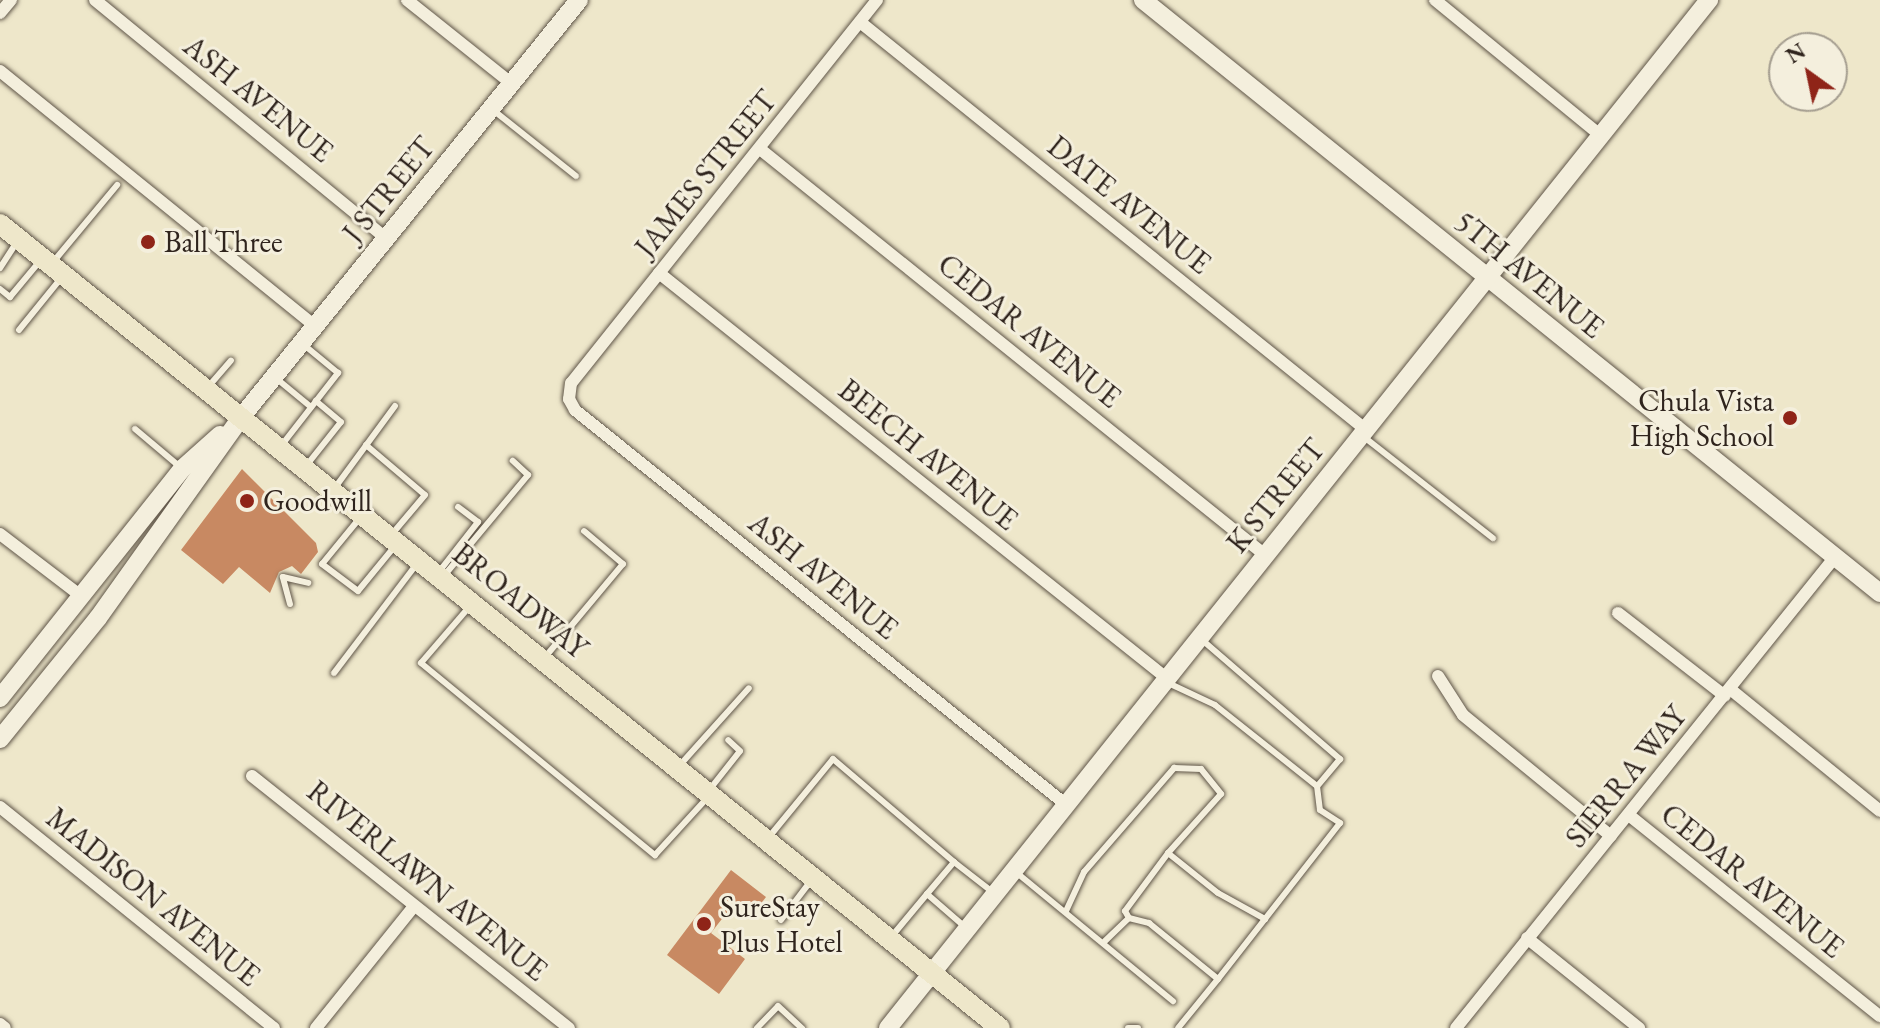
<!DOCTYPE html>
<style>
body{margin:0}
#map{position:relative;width:1880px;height:1028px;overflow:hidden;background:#eee7ca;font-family:"EB Garamond",serif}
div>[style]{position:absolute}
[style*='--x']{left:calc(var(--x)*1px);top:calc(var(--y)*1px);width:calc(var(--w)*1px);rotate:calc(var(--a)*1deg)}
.building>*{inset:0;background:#c88962}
.roads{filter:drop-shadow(0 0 2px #5f5548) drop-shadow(0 0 2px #5f5548)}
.lane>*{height:6px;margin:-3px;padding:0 3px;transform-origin:3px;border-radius:3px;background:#f4efdd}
.street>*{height:12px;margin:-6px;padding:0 6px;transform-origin:6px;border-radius:6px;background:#f4efdd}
.secondary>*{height:18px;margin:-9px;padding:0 9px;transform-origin:9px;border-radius:9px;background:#f4efdd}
.primary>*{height:20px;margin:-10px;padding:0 10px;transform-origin:10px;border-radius:10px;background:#eee7ca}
.dots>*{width:22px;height:22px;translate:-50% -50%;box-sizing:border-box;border:4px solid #f4efdd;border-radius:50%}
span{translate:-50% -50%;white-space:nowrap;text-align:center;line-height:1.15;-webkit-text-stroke:6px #f4efdd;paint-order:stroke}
.street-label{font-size:30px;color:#2f241d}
.poi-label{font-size:30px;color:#2f241d}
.left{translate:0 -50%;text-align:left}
.right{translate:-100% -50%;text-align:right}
.north{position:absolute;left:1768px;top:32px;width:80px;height:80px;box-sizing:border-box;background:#f4efdd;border:2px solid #a59e90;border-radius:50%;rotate:327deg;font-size:22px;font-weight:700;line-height:32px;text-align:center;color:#2f241d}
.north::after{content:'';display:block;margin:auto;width:28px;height:36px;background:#8f2418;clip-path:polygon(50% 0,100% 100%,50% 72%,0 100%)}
</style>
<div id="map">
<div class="building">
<div style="clip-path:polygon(242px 469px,316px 543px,318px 552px,301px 574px,292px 566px,279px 572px,270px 593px,239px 567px,223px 584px,181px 550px)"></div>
<div style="clip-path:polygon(731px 870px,766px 897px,752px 915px,735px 902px,711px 933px,745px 959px,719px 994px,667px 955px)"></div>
</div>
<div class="roads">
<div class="lane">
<div style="--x:493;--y:110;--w:106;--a:38.5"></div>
<div style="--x:54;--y:261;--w:99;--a:-50.3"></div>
<div style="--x:0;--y:268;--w:31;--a:-57"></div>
<div style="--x:0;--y:289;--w:13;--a:39"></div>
<div style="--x:10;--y:297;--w:47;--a:-50.2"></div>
<div style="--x:19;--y:330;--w:68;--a:-50.9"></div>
<div style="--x:277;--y:379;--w:44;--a:39.5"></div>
<div style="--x:208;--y:387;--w:35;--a:-49"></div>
<div style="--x:135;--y:429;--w:57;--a:40.1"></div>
<div style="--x:1364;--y:437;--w:164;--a:38.1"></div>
<div style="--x:366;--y:445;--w:77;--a:40.3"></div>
<div style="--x:425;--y:495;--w:51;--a:130.2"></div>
<div style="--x:281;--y:446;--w:93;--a:-52"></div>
<div style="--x:338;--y:373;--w:44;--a:-140.5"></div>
<div style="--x:306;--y:466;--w:56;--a:-51.5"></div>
<div style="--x:341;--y:422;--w:33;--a:-140"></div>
<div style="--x:334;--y:489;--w:103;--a:-53.7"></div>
<div style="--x:359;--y:519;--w:58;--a:129.4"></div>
<div style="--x:322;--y:564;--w:45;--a:36.9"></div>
<div style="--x:358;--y:591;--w:58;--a:-50.6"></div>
<div style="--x:438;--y:573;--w:65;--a:-51.9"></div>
<div style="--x:478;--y:522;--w:25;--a:-143"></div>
<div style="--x:443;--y:577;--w:133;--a:-50.2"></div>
<div style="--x:528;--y:475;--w:21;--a:-137"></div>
<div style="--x:290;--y:604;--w:28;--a:-105"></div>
<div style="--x:283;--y:577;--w:26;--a:13"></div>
<div style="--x:470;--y:606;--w:75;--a:130.7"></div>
<div style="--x:421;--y:663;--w:303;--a:39.4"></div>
<div style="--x:655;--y:855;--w:79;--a:-47.6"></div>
<div style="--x:1201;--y:639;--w:184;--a:40.8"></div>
<div style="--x:1340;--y:759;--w:35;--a:130"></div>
<div style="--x:1317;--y:786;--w:24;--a:83"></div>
<div style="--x:1320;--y:810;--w:24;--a:33"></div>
<div style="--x:1340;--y:823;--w:198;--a:128"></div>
<div style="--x:546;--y:656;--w:120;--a:-50.1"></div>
<div style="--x:623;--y:564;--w:51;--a:-139.8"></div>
<div style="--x:334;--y:673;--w:136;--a:-52.8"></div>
<div style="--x:1166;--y:682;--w:54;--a:25.1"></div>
<div style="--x:1215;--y:705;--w:130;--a:38.5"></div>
<div style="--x:680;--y:765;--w:103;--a:-48.1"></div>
<div style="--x:710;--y:789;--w:48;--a:-51.7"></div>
<div style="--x:740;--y:751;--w:16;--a:-137"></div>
<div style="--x:769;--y:837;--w:101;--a:-50.6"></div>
<div style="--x:833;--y:759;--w:159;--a:40.4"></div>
<div style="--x:1017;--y:873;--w:202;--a:39.4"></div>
<div style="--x:927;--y:894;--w:42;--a:-49.8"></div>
<div style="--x:954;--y:862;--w:51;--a:37.8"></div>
<div style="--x:1066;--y:911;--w:43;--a:-65.2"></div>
<div style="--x:1084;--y:872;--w:138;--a:-49.1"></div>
<div style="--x:1174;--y:768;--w:27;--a:2"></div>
<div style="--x:1201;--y:769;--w:32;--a:51"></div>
<div style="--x:1221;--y:794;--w:79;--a:131.9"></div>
<div style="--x:1129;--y:918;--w:8;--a:-120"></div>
<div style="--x:1125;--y:911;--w:72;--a:-53.4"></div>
<div style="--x:1168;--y:853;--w:64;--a:38.7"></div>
<div style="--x:1218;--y:893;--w:54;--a:29"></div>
<div style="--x:781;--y:920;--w:48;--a:-52.7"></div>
<div style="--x:892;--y:936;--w:55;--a:-50.2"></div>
<div style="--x:927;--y:894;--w:50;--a:41"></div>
<div style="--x:1105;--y:941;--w:33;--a:-44"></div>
<div style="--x:1129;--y:918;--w:21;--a:14"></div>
<div style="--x:1149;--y:923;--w:89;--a:39.1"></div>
<div style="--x:1218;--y:979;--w:63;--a:129.2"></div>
<div style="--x:757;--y:1028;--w:30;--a:-46"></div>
<div style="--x:778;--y:1006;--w:33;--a:43"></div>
<div style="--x:1128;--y:1028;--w:10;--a:0"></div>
</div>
<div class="street">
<div style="--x:95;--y:0;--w:377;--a:39.3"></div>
<div style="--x:407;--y:0;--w:133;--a:38.6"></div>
<div style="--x:877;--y:0;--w:490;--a:128.6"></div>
<div style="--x:571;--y:383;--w:16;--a:97"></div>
<div style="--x:569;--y:399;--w:13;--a:61"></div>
<div style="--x:575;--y:410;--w:627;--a:38.79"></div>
<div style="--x:1435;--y:0;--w:213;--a:39.3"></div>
<div style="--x:0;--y:13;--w:17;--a:-50"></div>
<div style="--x:860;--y:22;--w:649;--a:38.87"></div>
<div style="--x:0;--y:71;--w:405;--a:39"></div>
<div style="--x:760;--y:149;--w:648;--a:38.8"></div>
<div style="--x:659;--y:273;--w:647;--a:38.6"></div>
<div style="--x:0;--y:534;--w:102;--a:37.4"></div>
<div style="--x:1618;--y:613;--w:135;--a:37.8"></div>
<div style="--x:1438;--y:676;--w:46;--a:57.3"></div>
<div style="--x:1463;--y:715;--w:191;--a:39.3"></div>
<div style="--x:1730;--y:689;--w:193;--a:39.1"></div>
<div style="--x:252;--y:776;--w:405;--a:38.5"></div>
<div style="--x:0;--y:807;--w:352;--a:38.9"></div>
<div style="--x:1630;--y:816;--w:320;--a:38.7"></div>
<div style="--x:1527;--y:938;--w:144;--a:38.8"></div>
<div style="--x:0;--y:1024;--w:6;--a:39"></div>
<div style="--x:316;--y:1028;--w:156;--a:-51.2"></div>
<div style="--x:1456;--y:1028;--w:605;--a:-51.18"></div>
</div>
<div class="secondary">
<div style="--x:1143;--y:0;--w:946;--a:38.82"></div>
<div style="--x:0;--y:698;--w:293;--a:-51.5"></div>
<div style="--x:182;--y:469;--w:51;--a:-41.8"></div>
<div style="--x:0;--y:739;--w:156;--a:-51"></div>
<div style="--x:98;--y:618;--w:249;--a:-54.5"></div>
<div style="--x:243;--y:415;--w:534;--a:-51.01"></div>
<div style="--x:888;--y:1028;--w:1316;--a:-51.39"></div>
</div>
<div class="primary">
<div style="--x:0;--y:224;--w:1283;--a:38.8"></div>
</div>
</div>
<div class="dots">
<div style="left:148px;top:242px;background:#8f2418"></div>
<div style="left:1790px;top:418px;background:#8f2418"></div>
<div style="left:247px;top:501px;background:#8f2418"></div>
<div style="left:704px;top:924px;background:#8f2418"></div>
</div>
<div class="street-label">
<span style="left:258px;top:99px;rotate:39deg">ASH AVENUE</span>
<span style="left:706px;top:174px;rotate:-51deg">JAMES STREET</span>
<span style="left:389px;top:190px;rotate:-51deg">J STREET</span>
<span style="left:1129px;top:205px;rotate:39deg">DATE AVENUE</span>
<span style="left:1529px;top:275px;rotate:39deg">5TH AVENUE</span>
<span style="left:1029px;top:331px;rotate:39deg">CEDAR AVENUE</span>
<span style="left:928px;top:455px;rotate:39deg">BEECH AVENUE</span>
<span style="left:1276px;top:496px;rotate:-51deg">K STREET</span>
<span style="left:823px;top:576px;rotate:39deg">ASH AVENUE</span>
<span style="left:520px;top:601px;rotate:39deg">BROADWAY</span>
<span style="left:1626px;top:777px;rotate:-51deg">SIERRA WAY</span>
<span style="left:427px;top:881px;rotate:39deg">RIVERLAWN AVENUE</span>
<span style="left:1752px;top:881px;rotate:39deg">CEDAR AVENUE</span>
<span style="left:153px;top:897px;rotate:39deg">MADISON AVENUE</span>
</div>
<div class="poi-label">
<span class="left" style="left:164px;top:242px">Ball Three</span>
<span class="right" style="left:1774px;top:418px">Chula Vista<br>High School</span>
<span class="left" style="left:263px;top:501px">Goodwill</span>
<span class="left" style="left:720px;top:924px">SureStay<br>Plus Hotel</span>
</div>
<div class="north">N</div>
</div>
